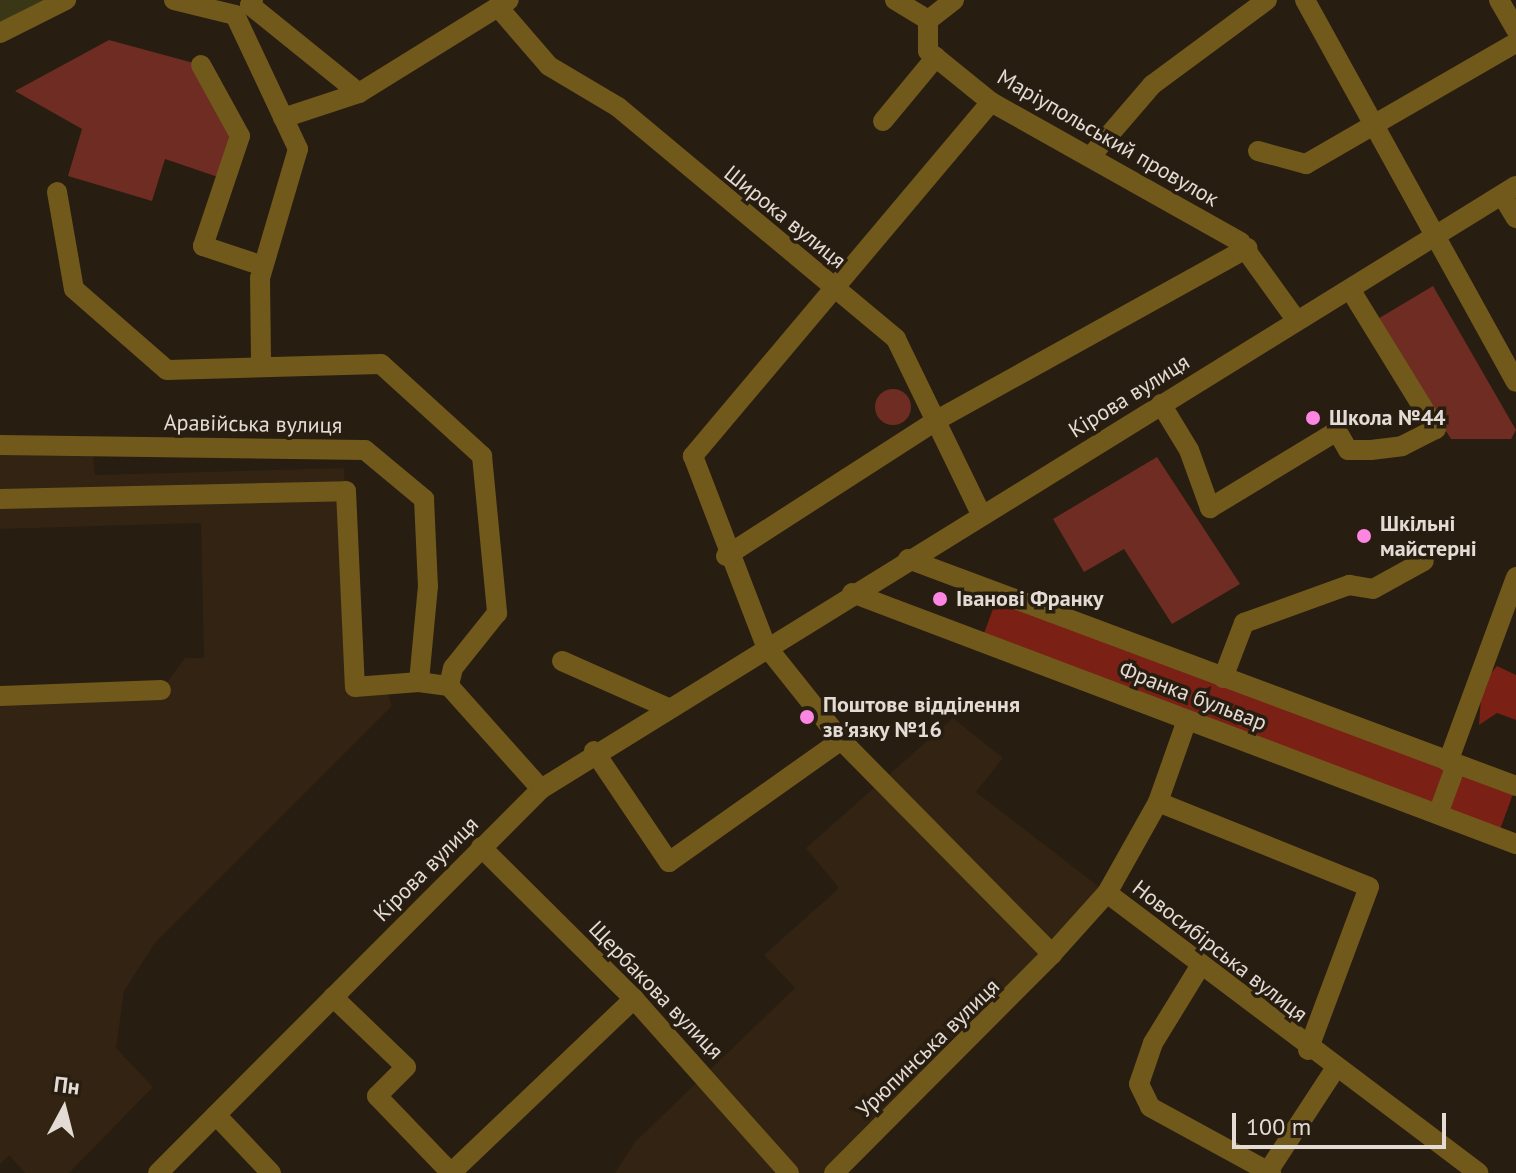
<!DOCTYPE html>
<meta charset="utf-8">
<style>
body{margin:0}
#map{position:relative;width:1516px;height:1173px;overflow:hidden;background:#271d11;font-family:"PT Sans",sans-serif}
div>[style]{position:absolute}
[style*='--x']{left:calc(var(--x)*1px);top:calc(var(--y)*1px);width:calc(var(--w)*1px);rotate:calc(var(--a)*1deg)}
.built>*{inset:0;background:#322312}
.green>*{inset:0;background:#6f2c22}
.round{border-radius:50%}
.forest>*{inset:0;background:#7a2015;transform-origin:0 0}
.water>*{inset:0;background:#3a3716}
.minor>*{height:20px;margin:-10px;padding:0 10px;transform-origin:10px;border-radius:10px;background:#71581b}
.dots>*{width:22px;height:22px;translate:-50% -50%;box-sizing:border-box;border:4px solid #271d11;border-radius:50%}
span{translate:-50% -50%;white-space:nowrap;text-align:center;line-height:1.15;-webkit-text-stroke:7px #271d11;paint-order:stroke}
.street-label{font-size:22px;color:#e3dbd4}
.poi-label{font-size:22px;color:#e3dbd4;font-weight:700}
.left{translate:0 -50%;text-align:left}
.north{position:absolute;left:24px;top:1069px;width:80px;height:80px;-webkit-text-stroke:6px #271d11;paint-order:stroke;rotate:7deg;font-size:22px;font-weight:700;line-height:32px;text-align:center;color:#e3dbd4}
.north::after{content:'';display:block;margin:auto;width:28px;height:36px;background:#e3dbd4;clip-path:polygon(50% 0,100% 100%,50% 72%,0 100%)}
.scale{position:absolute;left:1232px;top:1113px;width:214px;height:36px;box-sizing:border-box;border:4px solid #e3dbd4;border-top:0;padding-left:10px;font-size:24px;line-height:28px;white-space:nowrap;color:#e3dbd4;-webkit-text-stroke:6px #271d11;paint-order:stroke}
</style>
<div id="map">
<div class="built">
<div style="clip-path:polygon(93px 453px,95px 475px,344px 468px,355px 687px,386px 688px,392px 706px,155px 943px,124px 991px,116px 1048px,153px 1087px,69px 1173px,25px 1173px,9px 1155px,0 1165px,0 696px,161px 690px,185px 658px,204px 658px,201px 523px,0 529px,0 454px)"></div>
<div style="clip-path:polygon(953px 718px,1003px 758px,976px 792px,1107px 893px,834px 1173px,615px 1173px,635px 1142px,795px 988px,764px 955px,839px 888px,806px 848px)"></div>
</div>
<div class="green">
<div style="clip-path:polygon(109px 40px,201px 65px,240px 136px,218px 177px,165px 159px,152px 201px,68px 176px,82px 129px,15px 91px)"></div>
<div style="clip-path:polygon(1433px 286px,1516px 430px,1511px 439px,1451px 439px,1376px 320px)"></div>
<div class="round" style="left:875px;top:389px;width:36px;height:36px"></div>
<div style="clip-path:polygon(1157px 457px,1240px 584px,1172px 624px,1124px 549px,1084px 572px,1053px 519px)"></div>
</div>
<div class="forest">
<div style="left:998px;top:595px;width:552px;height:50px;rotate:20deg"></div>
<div style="clip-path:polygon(1497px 666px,1516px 675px,1516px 720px,1497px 713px,1479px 725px,1482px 684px)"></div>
</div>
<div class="water">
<div style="clip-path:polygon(0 0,56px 0,0 26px)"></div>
</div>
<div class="minor">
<div style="--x:174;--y:0;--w:63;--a:13.8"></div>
<div style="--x:235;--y:15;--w:148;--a:64.8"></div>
<div style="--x:298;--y:149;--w:134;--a:106.4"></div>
<div style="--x:260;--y:278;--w:88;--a:89.3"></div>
<div style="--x:253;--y:0;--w:6;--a:121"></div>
<div style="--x:250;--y:5;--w:140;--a:38.9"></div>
<div style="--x:895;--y:0;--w:39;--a:31"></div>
<div style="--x:954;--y:0;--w:33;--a:142"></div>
<div style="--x:928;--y:20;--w:31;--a:90"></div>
<div style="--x:928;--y:51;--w:81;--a:39"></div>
<div style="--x:991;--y:102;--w:286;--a:29.3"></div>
<div style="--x:1240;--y:242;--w:97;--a:54.2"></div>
<div style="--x:1305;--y:0;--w:436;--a:61.1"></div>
<div style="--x:1499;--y:0;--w:34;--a:60"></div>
<div style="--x:498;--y:7;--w:78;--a:49.2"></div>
<div style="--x:549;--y:66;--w:80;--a:30.7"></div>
<div style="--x:618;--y:107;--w:362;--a:39.8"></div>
<div style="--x:896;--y:339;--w:195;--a:64.1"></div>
<div style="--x:0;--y:33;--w:74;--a:-26.6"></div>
<div style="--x:201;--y:65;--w:81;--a:61.2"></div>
<div style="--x:240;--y:136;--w:116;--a:108.6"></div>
<div style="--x:203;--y:246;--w:63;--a:18.4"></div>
<div style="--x:991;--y:102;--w:463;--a:130.1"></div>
<div style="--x:693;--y:456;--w:204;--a:69"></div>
<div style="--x:766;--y:646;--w:120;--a:51.4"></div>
<div style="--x:841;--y:740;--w:301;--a:45.4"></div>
<div style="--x:1052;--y:954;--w:82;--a:-48"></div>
<div style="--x:1107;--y:893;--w:465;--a:37"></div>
<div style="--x:283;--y:118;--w:80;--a:-18.2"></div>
<div style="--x:359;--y:93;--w:176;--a:-31.8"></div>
<div style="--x:883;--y:121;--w:83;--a:-50.4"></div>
<div style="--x:1258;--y:151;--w:50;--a:15.2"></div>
<div style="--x:1306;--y:164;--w:242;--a:-30"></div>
<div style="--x:1091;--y:156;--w:94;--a:-49.3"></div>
<div style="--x:1152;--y:85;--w:143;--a:-36.5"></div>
<div style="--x:57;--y:192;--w:98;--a:80.1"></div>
<div style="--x:74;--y:289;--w:123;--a:41.1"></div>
<div style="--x:167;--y:370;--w:214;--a:-1.6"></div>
<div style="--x:381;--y:364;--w:137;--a:42.3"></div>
<div style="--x:482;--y:456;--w:158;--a:84.5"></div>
<div style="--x:497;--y:613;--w:70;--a:128.7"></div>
<div style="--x:453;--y:668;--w:18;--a:103"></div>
<div style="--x:1502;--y:195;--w:27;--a:59"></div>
<div style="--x:1161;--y:404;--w:54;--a:58.7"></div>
<div style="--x:1189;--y:450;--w:62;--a:70.1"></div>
<div style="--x:1210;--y:508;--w:149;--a:-31.2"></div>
<div style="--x:1337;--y:431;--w:22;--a:60"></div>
<div style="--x:1348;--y:450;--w:23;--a:0"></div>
<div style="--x:1371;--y:450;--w:31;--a:-7"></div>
<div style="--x:1402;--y:446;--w:38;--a:-27"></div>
<div style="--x:1436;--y:429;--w:164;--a:-121.6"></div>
<div style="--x:0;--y:445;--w:365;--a:0.8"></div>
<div style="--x:365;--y:450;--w:77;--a:39.7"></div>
<div style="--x:424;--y:499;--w:87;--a:87.4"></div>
<div style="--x:428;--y:586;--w:96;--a:95.4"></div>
<div style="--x:419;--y:682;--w:30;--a:8"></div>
<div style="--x:449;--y:686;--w:138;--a:48.2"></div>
<div style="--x:0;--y:499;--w:346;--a:-1.3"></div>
<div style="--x:346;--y:491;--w:196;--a:87.4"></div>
<div style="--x:355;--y:687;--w:64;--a:-4.5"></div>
<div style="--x:726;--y:556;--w:251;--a:-32.8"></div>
<div style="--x:937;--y:420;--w:355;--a:-29"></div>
<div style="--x:908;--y:559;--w:649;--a:20.47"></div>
<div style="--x:852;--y:593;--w:710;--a:20.71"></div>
<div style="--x:562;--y:661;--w:114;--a:23.9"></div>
<div style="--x:1223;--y:678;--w:59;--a:-69.1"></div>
<div style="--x:1244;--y:623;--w:112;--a:-19.9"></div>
<div style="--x:1349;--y:585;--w:24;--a:9"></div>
<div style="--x:1373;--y:589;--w:58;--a:-28.8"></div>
<div style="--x:0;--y:696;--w:161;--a:-2.1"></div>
<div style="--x:594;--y:751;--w:134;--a:56"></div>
<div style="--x:669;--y:862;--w:211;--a:-35.3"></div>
<div style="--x:1448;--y:762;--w:197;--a:-69.8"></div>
<div style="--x:1158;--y:802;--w:227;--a:21.9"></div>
<div style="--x:1369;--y:887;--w:174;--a:110.5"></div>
<div style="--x:1438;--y:814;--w:52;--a:-69.8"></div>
<div style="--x:481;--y:847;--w:216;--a:44.8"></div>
<div style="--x:634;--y:999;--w:233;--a:48.3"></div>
<div style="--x:1107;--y:893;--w:104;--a:-60.7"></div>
<div style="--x:1158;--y:802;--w:87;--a:-70.5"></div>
<div style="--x:1199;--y:968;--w:88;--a:121.5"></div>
<div style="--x:1153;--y:1043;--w:43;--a:108.9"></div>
<div style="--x:1139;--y:1084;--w:25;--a:64"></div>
<div style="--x:1150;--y:1107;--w:138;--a:28.6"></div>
<div style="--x:333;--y:997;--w:101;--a:43.8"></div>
<div style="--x:406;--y:1067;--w:41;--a:135"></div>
<div style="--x:377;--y:1096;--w:107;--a:46.1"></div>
<div style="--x:216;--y:1115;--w:80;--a:46.5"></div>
<div style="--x:158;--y:1173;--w:542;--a:-45.07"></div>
<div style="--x:541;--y:789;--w:1146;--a:-31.74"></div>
<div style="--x:451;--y:1173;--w:253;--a:-43.6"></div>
<div style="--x:834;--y:1173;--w:309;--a:-45.1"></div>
<div style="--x:1267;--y:1173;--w:124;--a:-56.8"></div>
</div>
<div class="dots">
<div style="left:1313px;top:418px;background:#fd86e2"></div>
<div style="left:1364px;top:536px;background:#fd86e2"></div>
<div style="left:940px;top:599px;background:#fd86e2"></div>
<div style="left:807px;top:717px;background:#fd86e2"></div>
</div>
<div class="street-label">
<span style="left:1108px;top:138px;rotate:30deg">Маріупольський провулок</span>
<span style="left:785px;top:217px;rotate:39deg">Широка вулиця</span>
<span style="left:1129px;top:396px;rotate:-32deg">Кірова вулиця</span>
<span style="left:253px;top:424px;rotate:1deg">Аравійська вулиця</span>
<span style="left:1193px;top:696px;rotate:21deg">Франка бульвар</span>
<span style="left:426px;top:869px;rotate:-45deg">Кірова вулиця</span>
<span style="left:1220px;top:951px;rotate:38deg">Новосибірська вулиця</span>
<span style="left:656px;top:990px;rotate:46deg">Щербакова вулиця</span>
<span style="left:928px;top:1048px;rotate:-44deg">Урюпинська вулиця</span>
</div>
<div class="poi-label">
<span class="left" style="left:1329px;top:418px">Школа №44</span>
<span class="left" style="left:1380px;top:536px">Шкільні<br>майстерні</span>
<span class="left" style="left:956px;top:599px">Іванові Франку</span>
<span class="left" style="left:823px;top:717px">Поштове відділення<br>зв'язку №16</span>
</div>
<div class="north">Пн</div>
<div class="scale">100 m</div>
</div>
